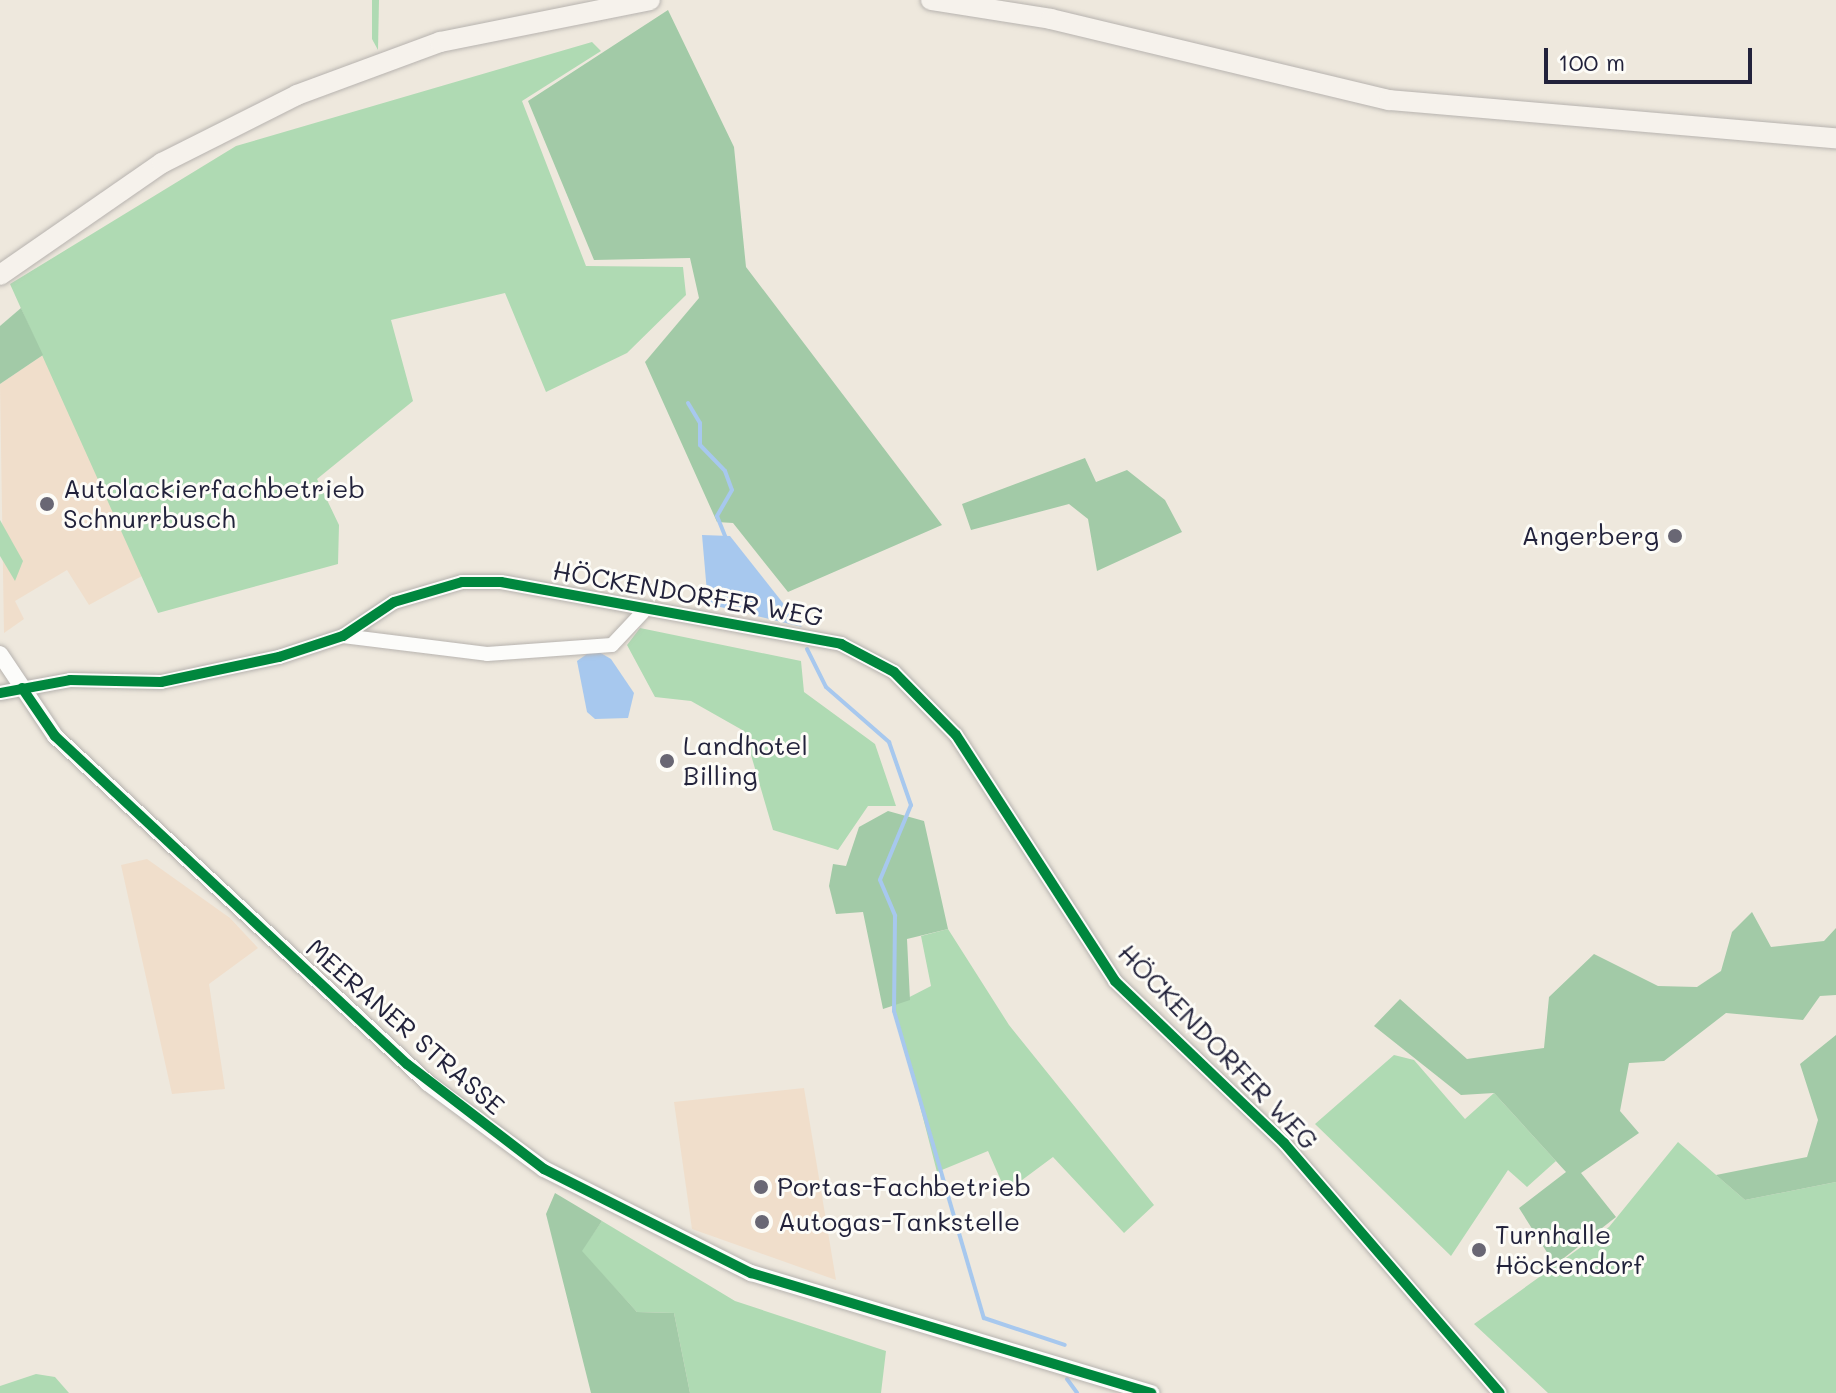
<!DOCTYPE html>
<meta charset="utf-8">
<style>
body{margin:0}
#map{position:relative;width:1836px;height:1393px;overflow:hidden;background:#eee8dd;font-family:Mali,sans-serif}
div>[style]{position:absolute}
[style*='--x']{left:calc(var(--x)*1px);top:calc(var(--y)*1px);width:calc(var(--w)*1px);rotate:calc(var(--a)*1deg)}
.built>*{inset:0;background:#f0decb}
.green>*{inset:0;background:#afdab3}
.forest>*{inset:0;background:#a2caa7}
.water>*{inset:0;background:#a7c8ee}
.stream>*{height:4px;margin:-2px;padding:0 2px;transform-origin:2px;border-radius:2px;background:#a7c8ee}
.roads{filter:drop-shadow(0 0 2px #b7b3af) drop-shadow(0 0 2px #b7b3af)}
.minor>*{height:14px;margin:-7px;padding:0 7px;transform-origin:7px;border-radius:7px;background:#fcfcfa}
.tertiary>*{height:16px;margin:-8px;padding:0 8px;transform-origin:8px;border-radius:8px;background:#fcfcfa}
.secondary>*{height:20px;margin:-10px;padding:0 10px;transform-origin:10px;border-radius:10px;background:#f6f2ec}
.cycleway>*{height:10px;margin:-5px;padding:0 5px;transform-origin:5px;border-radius:5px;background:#00873e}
.dots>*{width:22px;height:22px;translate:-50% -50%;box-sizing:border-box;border:4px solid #fdfcf7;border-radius:50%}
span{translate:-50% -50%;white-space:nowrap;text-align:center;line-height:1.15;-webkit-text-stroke:6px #fdfcf7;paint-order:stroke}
.poi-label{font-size:26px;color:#22223b}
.left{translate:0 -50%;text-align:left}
.right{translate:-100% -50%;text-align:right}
.street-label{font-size:26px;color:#22223b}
.scale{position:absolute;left:1544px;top:48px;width:208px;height:36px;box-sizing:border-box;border:4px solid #22223b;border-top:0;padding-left:10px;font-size:24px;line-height:28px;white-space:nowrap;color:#22223b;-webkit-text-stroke:6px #fdfcf7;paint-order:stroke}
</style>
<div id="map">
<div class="built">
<div style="clip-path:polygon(43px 355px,142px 576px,89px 605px,67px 570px,15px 601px,24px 619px,4px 633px,0 384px)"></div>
<div style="clip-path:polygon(147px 859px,230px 918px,258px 948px,209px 984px,225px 1089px,172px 1094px,121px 865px)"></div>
<div style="clip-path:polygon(804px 1088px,836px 1280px,692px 1229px,674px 1102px)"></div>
</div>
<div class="green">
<div style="clip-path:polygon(372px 0,379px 0,378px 50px,372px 39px)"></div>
<div style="clip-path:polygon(592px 42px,601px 51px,522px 101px,586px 266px,683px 267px,686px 295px,627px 353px,546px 392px,505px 293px,391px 320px,413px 401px,317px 479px,339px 525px,338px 564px,158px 613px,10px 284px,236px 146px)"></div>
<div style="clip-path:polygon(0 520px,23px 561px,15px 581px,0 556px)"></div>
<div style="clip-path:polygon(640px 628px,801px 661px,804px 692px,875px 744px,896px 806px,868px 806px,838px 850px,773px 830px,744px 731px,691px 701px,655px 697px,627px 645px)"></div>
<div style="clip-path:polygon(948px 929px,1009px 1025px,1154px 1205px,1124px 1233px,1053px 1157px,1006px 1192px,988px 1151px,937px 1172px,894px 1005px,931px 986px,921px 936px)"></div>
<div style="clip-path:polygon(1394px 1055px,1414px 1060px,1465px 1119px,1494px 1093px,1556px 1161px,1527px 1187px,1508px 1170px,1451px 1256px,1315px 1124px)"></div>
<div style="clip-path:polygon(1678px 1142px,1745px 1200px,1836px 1182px,1836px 1393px,1548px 1393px,1474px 1324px,1609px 1227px)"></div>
<div style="clip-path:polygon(602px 1221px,735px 1301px,886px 1351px,881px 1393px,690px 1393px,674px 1313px,637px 1312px,581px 1251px)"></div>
<div style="clip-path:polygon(36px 1374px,55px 1377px,69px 1393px,0 1393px,0 1386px)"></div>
</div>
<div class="forest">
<div style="clip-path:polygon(668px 10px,734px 147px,746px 267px,942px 525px,788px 592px,733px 523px,717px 522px,645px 362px,699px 298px,690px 258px,594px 260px,528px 101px)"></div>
<div style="clip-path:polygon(21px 308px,43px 355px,0 384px,0 326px)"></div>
<div style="clip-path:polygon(1085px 458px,1096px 482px,1127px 470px,1165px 500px,1182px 532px,1097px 571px,1088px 519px,1069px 504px,971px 530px,962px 504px)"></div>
<div style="clip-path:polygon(888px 811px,924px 821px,948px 929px,907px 939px,910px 1000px,883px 1009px,863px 912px,836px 914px,829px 886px,833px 864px,846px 866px,859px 827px)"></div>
<div style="clip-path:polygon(1752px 912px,1771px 947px,1824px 941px,1836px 928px,1836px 995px,1820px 996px,1803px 1020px,1726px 1013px,1664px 1061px,1629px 1063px,1620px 1111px,1639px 1133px,1581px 1173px,1616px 1217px,1555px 1265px,1519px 1208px,1566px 1172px,1494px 1093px,1461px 1095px,1374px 1026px,1400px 999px,1467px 1059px,1544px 1048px,1549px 997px,1594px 954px,1658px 986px,1697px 987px,1721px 971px,1732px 932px)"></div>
<div style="clip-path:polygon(1836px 1035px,1836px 1182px,1745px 1200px,1716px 1175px,1807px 1157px,1818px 1120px,1800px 1064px)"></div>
<div style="clip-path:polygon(555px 1193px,602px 1221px,582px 1251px,637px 1312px,674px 1313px,690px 1393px,591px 1393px,546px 1214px)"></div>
</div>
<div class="water">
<div style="clip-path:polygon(702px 535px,730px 536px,802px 627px,708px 604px)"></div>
<div style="clip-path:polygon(594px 649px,611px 659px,634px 693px,628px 718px,595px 719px,587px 712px,577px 661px)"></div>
</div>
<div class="stream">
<div style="--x:688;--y:403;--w:23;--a:59"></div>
<div style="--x:700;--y:423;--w:22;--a:90"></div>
<div style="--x:700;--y:445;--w:36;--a:46"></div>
<div style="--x:725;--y:471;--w:20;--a:70"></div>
<div style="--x:732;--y:490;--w:30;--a:120"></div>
<div style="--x:717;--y:516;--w:22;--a:68"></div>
<div style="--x:807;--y:649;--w:42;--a:63.4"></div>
<div style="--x:826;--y:687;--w:84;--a:41.1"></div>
<div style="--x:889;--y:742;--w:67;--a:70.8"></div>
<div style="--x:911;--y:805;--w:81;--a:112.5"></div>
<div style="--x:880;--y:880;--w:39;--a:67"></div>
<div style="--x:895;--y:916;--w:95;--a:90.6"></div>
<div style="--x:894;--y:1011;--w:320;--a:73.7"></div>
<div style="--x:984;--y:1318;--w:85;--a:18.4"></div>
<div style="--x:1067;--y:1379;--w:17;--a:54"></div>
</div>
<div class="roads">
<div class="minor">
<div style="--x:343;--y:636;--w:145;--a:7.1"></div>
<div style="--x:487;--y:654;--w:125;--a:-4.1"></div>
<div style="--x:612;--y:645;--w:45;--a:-46.8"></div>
<div style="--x:0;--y:693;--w:71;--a:-10.5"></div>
<div style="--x:70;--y:680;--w:91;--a:1.3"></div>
<div style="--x:161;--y:682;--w:121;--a:-12"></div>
<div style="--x:279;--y:657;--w:67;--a:-18.2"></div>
<div style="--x:343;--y:636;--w:61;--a:-33.7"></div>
<div style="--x:394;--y:602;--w:71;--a:-16.4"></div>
<div style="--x:462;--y:582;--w:39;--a:0"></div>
<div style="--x:501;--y:582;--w:346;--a:10.3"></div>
<div style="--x:841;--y:644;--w:60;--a:27.8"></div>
<div style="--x:894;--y:672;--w:88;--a:45.5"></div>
<div style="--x:956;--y:735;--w:293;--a:57.1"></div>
<div style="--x:1115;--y:981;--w:234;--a:43.8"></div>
<div style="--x:1284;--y:1143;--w:330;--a:49.2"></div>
</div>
<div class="tertiary">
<div style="--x:0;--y:654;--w:99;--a:56.1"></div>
<div style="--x:55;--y:736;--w:509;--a:42.93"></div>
<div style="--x:428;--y:1083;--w:144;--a:36.6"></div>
<div style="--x:544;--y:1169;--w:232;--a:26.7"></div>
<div style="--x:751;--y:1273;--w:418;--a:16.7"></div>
</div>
<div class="secondary">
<div style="--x:931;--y:0;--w:121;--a:9"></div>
<div style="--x:1051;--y:19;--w:348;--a:13.5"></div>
<div style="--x:1389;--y:100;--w:449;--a:4.9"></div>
<div style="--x:0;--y:275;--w:197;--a:-34.7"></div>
<div style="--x:162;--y:163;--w:151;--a:-26.7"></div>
<div style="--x:297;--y:95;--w:153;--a:-20.3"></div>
<div style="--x:440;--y:42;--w:214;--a:-11.3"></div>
</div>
</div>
<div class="cycleway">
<div style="--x:22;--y:688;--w:58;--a:55.5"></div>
<div style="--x:55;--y:736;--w:481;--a:43"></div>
<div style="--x:407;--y:1064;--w:173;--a:37.5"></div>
<div style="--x:544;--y:1169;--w:232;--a:26.7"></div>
<div style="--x:751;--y:1273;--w:418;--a:16.7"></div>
<div style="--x:0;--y:693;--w:71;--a:-10.5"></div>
<div style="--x:70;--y:680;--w:91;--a:1.3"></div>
<div style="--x:161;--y:682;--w:121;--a:-12"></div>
<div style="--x:279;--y:657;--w:67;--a:-18.2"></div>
<div style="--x:343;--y:636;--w:61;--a:-33.7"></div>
<div style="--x:394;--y:602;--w:71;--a:-16.4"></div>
<div style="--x:462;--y:582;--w:39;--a:0"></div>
<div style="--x:501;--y:582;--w:346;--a:10.3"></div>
<div style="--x:841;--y:644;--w:60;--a:27.8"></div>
<div style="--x:894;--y:672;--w:88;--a:45.5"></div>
<div style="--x:956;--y:735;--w:293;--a:57.1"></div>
<div style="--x:1115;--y:981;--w:234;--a:43.8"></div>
<div style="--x:1284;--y:1143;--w:330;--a:49.2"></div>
</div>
<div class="dots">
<div style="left:47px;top:504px;background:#696774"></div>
<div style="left:1675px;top:536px;background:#696774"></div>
<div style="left:667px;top:761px;background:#696774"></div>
<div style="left:761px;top:1187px;background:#696774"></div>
<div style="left:762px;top:1222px;background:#696774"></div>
<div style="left:1479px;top:1250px;background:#696774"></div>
</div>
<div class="poi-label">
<span class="left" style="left:63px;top:504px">Autolackierfachbetrieb<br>Schnurrbusch</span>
<span class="right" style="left:1659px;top:536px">Angerberg</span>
<span class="left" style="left:683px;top:761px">Landhotel<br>Billing</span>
<span class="left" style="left:777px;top:1187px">Portas-Fachbetrieb</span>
<span class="left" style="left:778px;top:1222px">Autogas-Tankstelle</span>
<span class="left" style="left:1495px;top:1250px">Turnhalle<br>Höckendorf</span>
</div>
<div class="street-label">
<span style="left:688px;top:594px;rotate:10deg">HÖCKENDORFER WEG</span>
<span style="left:405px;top:1027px;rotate:41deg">MEERANER STRASSE</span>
<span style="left:1218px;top:1047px;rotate:46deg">HÖCKENDORFER WEG</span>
</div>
<div class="scale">100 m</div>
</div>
